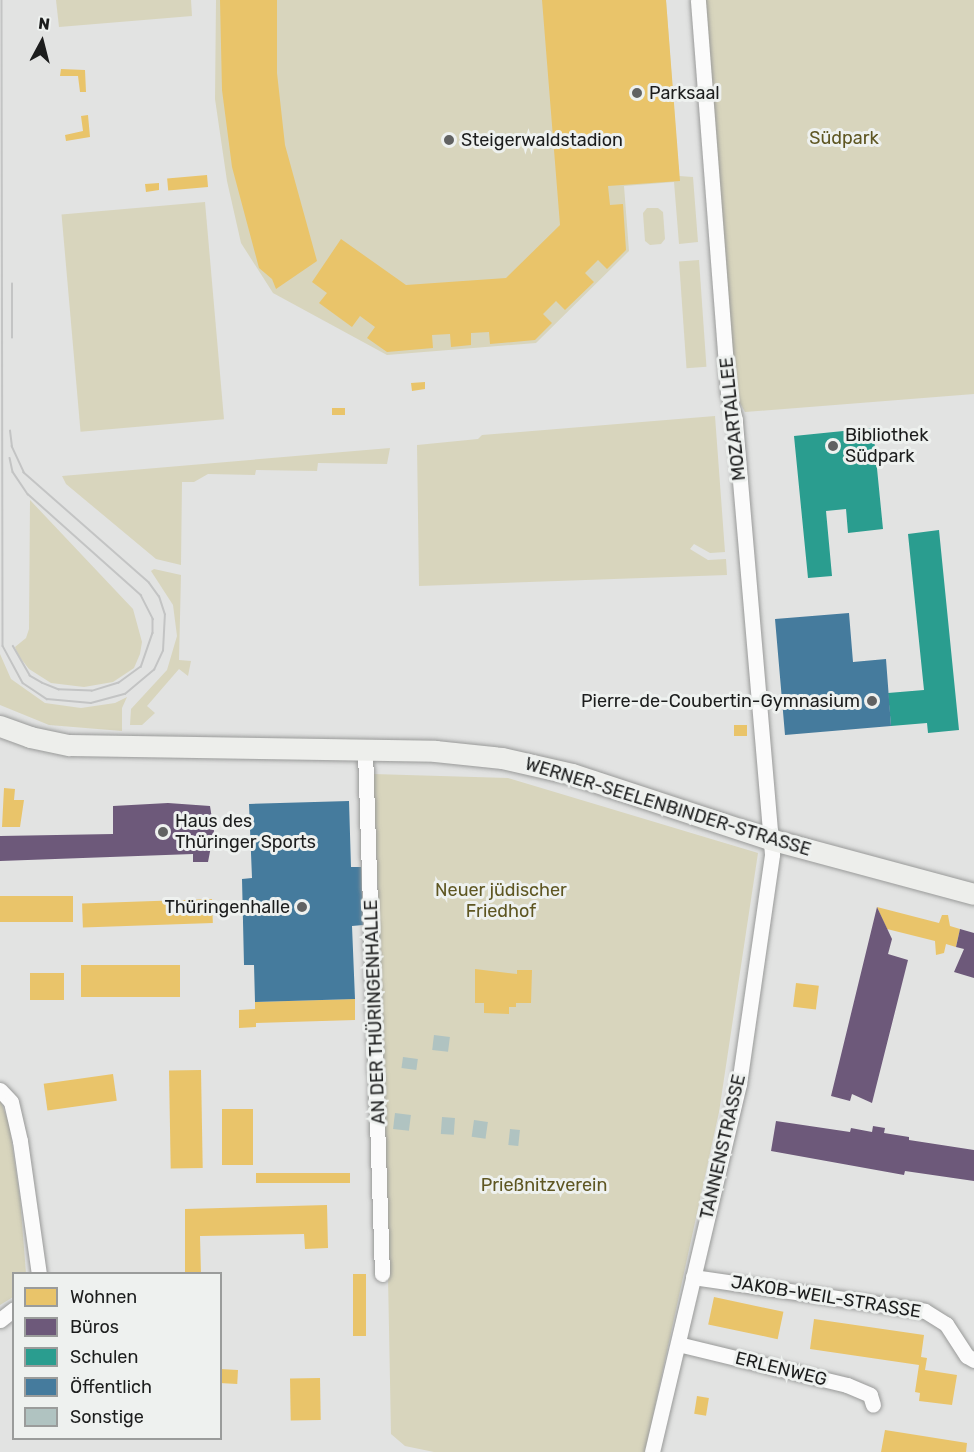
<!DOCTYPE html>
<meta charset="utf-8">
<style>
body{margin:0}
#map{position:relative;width:974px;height:1452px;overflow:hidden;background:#e2e3e2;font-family:Rubik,sans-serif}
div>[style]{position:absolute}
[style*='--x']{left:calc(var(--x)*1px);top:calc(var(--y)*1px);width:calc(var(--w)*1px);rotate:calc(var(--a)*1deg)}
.green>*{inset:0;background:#d8d5bd;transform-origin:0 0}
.homes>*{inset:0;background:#e9c46a;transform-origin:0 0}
.offices>*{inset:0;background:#6d597a}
.schools>*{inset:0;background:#2a9d8f}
.public>*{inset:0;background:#457b9d}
.building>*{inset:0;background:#b0c3c1;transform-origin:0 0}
.roads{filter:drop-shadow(0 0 2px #999a99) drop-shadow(0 0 2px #999a99)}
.street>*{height:15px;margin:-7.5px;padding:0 7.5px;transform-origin:7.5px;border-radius:7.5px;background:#fbfbfb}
.secondary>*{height:21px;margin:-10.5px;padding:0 10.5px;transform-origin:10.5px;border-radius:10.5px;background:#edeeeb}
.tram>*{height:1.5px;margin:-0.75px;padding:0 0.75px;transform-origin:0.75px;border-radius:0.75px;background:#c3c4c4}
.dots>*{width:16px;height:16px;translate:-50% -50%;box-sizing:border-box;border:3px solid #eef1ef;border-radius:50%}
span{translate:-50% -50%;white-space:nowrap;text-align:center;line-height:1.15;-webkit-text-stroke:6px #eef1ef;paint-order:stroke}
.poi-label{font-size:18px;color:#1c1d1d}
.left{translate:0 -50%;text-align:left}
.right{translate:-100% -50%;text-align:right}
.park-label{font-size:18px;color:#5e5622}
.street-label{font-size:18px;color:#1c1d1d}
.legend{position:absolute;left:12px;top:1272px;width:210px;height:168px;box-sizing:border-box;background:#eef1ef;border:2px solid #9a9c9b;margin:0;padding:8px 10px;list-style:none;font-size:18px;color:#1c1d1d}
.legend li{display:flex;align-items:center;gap:12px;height:30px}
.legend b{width:30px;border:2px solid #9a9c9b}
.north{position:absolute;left:12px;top:12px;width:60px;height:60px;-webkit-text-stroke:4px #eef1ef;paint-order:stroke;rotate:7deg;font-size:16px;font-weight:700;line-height:24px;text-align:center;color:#1c1d1d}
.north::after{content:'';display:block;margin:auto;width:21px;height:27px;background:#1c1d1d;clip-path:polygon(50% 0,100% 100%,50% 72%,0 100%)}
</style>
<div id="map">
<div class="green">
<div style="clip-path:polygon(56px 0,191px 0,192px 16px,59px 27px)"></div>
<div style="clip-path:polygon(216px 0,666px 0,679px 176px,693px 177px,698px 242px,679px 244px,674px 182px,624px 186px,629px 251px,536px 343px,387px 355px,273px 293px,241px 243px,227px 181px,215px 99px)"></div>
<div style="clip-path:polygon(702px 0,974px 0,974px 394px,745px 412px,732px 389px)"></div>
<div style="left:205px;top:202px;width:218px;height:144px;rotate:85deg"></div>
<div style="clip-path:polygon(647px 208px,658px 208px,663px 212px,665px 239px,661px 244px,650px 245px,645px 241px,643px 213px)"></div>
<div style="left:699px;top:260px;width:107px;height:20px;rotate:86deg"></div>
<div style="clip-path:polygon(715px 416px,725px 552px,710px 553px,694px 544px,690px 549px,708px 560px,726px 559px,727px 575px,419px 586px,417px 445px,478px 439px,482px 435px)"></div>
<div style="clip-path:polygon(390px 448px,387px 464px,318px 463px,317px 471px,256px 470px,255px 475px,208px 474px,194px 482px,182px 482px,181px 565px,156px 559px,66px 484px,62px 476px)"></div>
<div style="clip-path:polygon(30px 500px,133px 609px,142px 642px,140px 654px,134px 668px,113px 682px,84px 687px,51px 683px,29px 669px,18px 655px,15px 647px,26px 638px,29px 629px)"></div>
<div style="clip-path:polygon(154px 569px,181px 575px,179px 660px,191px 661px,188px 676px,179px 669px,147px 706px,155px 713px,142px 725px,130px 725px,131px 709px,167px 670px,177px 636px,173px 605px,151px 571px)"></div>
<div style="clip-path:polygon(0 654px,11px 679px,45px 703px,81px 708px,115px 703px,127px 697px,122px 708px,122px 731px,49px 725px,0 705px)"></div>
<div style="clip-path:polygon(373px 774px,508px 778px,758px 853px,719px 1112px,645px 1452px,434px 1452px,405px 1446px,391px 1434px,383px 1013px)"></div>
<div style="clip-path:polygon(0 1099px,9px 1124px,20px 1198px,26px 1273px,14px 1274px,13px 1297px,0 1305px)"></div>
</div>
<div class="homes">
<div style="clip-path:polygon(220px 0,277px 0,277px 73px,285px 145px,317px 261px,276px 289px,272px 279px,259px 268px,232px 167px,222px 90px)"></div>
<div style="clip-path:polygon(542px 0,666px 0,680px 181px,608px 186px,610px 205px,623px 204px,626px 250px,607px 269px,598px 260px,585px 273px,594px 282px,565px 310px,556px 301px,543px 314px,552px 323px,535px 340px,490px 344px,489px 332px,471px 333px,471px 345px,451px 347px,450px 334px,432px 335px,433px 348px,387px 352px,367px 338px,375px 327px,360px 316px,352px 327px,319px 303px,327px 293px,312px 282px,341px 239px,406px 285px,506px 278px,560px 225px)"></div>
<div style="clip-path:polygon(61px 69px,85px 70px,86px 92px,80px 92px,78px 76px,60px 76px)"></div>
<div style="clip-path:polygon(88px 115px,90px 137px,66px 141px,65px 135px,83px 131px,81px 116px)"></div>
<div style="left:207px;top:175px;width:12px;height:40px;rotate:85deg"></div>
<div style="clip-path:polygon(159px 183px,159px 190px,146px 192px,145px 184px)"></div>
<div style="clip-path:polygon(425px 382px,425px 389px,412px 391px,411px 383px)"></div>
<div style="left:345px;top:408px;width:7px;height:13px;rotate:90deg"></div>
<div style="left:747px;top:725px;width:11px;height:13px;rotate:90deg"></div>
<div style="clip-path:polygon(4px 788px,15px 789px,14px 800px,24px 800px,20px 827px,2px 827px)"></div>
<div style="left:73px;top:896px;width:26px;height:73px;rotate:90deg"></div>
<div style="left:212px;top:899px;width:24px;height:130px;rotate:88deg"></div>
<div style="clip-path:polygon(877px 907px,939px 923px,942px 915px,948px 915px,950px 926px,960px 929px,956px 947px,946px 944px,944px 953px,936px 955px,935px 941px,887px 929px)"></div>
<div style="left:81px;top:965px;width:99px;height:32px"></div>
<div style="clip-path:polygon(475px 969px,517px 974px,517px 970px,532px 970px,531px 1003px,516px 1003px,516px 1007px,509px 1007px,509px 1014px,484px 1013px,484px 1003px,475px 1003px)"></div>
<div style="left:30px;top:973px;width:34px;height:27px"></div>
<div style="left:796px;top:983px;width:23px;height:24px;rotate:7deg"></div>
<div style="clip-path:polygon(355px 999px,355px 1020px,256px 1023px,256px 1027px,239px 1028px,239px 1010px,255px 1009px,255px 1002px)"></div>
<div style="left:201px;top:1070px;width:98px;height:32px;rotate:89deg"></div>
<div style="left:113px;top:1074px;width:27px;height:70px;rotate:82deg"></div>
<div style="left:222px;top:1109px;width:31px;height:56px"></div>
<div style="left:350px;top:1173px;width:10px;height:94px;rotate:90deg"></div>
<div style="clip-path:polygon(327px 1205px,328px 1248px,305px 1249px,304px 1234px,200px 1236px,201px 1274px,185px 1274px,185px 1209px)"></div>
<div style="left:353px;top:1274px;width:13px;height:62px"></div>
<div style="left:714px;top:1297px;width:71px;height:28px;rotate:12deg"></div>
<div style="clip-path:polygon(814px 1319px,924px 1335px,921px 1357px,927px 1358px,925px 1370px,957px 1375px,952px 1405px,919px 1401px,920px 1393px,915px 1392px,919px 1365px,810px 1349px)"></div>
<div style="left:220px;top:1369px;width:18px;height:14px;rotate:3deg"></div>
<div style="left:320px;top:1378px;width:42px;height:30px;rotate:89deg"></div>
<div style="left:697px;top:1396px;width:12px;height:18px;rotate:9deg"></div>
<div style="clip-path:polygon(885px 1430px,967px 1443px,966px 1452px,881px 1452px)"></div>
</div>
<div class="offices">
<div style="clip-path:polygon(168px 803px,210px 806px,214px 831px,208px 862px,193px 862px,193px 854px,0 861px,0 836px,113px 834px,113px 806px)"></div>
<div style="clip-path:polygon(877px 907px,892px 939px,888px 954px,908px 960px,872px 1103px,852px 1094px,850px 1101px,831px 1096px)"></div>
<div style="clip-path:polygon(960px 929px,974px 933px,974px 978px,954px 972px,964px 949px,956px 947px)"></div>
<div style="clip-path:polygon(776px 1121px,850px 1132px,851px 1128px,872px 1132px,873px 1126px,885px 1128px,884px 1133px,909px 1137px,909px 1140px,974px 1150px,974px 1181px,905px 1171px,904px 1175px,771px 1151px)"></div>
</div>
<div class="schools">
<div style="clip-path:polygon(873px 428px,883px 529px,848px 533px,846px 509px,826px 511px,832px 576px,808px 578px,794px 436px)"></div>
<div style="clip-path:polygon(939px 530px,959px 730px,928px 733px,927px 723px,891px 726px,888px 693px,924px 690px,908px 534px)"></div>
</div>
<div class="public">
<div style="clip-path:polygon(849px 613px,853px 662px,886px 659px,891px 726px,785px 735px,775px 619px)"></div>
<div style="clip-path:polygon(349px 801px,351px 867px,361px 867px,363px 925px,352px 926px,355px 999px,255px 1002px,254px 965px,244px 965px,242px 879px,252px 878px,249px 804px)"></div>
</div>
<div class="building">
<div style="left:434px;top:1035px;width:16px;height:15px;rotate:7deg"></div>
<div style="left:403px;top:1057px;width:15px;height:11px;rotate:8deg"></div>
<div style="left:395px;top:1113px;width:16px;height:16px;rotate:7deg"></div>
<div style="left:442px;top:1117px;width:13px;height:17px;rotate:4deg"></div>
<div style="left:474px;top:1120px;width:14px;height:17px;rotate:8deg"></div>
<div style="left:510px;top:1129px;width:10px;height:16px;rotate:6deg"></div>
</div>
<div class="roads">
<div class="street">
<div style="--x:365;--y:751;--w:523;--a:88.14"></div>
<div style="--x:0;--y:1090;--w:16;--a:47"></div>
<div style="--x:11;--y:1102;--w:40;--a:77"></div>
<div style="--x:20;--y:1141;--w:134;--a:81.9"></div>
<div style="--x:693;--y:1277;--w:234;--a:8.3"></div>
<div style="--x:925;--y:1311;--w:25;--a:32"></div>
<div style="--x:946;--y:1324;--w:38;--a:57"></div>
<div style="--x:967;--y:1356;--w:8;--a:30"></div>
<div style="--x:0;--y:1320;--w:18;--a:-38"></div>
<div style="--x:678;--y:1344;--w:174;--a:13.6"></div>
<div style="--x:847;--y:1385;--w:25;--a:23"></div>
<div style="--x:870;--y:1395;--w:10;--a:73"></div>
<div style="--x:652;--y:1452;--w:378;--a:-76.7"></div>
<div style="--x:739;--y:1084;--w:232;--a:-81.8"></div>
<div style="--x:772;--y:854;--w:436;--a:-94.9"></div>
<div style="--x:735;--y:420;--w:30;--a:-104"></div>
<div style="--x:728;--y:391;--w:392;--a:-94.4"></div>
</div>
<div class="secondary">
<div style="--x:0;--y:726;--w:32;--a:20"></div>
<div style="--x:30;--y:737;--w:40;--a:12"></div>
<div style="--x:69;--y:745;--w:366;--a:0.9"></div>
<div style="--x:435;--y:751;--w:67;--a:6"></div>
<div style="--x:502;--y:758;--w:72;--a:12.9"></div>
<div style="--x:572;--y:774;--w:208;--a:18.2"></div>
<div style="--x:770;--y:839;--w:211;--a:15.1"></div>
</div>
</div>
<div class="tram">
<div style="--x:2;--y:0;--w:646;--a:89.91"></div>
<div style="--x:3;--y:646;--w:42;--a:61.6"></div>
<div style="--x:23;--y:683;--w:29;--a:34"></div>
<div style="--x:47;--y:699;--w:44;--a:5.2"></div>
<div style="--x:91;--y:703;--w:35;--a:-15"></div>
<div style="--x:125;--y:694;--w:38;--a:-40"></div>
<div style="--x:154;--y:670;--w:21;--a:-65"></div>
<div style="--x:163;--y:651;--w:36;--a:-87"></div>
<div style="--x:165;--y:615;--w:19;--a:-108"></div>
<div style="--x:159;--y:597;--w:17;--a:-126"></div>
<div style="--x:149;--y:583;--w:167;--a:-138.7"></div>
<div style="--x:24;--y:473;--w:29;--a:-115"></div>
<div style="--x:12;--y:447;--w:16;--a:-97"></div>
<div style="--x:12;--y:338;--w:54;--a:-90"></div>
<div style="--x:10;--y:458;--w:14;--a:78"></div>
<div style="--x:13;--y:472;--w:27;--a:56"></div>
<div style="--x:28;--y:494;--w:152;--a:41.8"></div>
<div style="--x:141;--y:595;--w:27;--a:63"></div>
<div style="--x:153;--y:619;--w:14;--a:90"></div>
<div style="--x:153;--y:633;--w:36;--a:109"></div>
<div style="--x:141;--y:667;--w:27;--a:144"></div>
<div style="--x:119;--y:683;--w:28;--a:163"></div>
<div style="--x:92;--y:691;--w:33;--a:-178"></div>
<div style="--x:59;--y:690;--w:18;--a:-158"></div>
<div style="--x:42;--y:683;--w:14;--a:-150"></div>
<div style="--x:30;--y:676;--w:34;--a:-120"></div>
</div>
<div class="dots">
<div style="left:637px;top:93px;background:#616262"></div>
<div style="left:449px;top:140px;background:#616262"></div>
<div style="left:833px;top:446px;background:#616262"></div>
<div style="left:872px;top:701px;background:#616262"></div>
<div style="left:163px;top:832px;background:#616262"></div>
<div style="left:302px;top:907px;background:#616262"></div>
</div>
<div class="poi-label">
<span class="left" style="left:649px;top:93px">Parksaal</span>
<span class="left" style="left:461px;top:140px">Steigerwaldstadion</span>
<span class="left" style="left:845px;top:446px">Bibliothek<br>Südpark</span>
<span class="right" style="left:860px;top:701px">Pierre-de-Coubertin-Gymnasium</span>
<span class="left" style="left:175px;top:832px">Haus des<br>Thüringer Sports</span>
<span class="right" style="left:290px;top:907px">Thüringenhalle</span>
</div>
<div class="park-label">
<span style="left:844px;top:138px">Südpark</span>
<span style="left:501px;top:901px">Neuer jüdischer<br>Friedhof</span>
<span style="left:544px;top:1185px">Prießnitzverein</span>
</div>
<div class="street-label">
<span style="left:733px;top:419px;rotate:-96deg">MOZARTALLEE</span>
<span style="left:668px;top:807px;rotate:17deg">WERNER-SEELENBINDER-STRASSE</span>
<span style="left:375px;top:1012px;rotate:-92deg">AN DER THÜRINGENHALLE</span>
<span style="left:723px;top:1147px;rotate:-77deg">TANNENSTRASSE</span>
<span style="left:826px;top:1297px;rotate:9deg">JAKOB-WEIL-STRASSE</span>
<span style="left:781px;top:1369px;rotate:14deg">ERLENWEG</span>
</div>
<ul class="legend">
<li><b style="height:16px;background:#e9c46a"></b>Wohnen</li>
<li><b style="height:16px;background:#6d597a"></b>Büros</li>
<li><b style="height:16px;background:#2a9d8f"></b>Schulen</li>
<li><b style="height:16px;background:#457b9d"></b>Öffentlich</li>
<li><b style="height:16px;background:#b0c3c1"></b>Sonstige</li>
</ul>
<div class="north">N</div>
</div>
